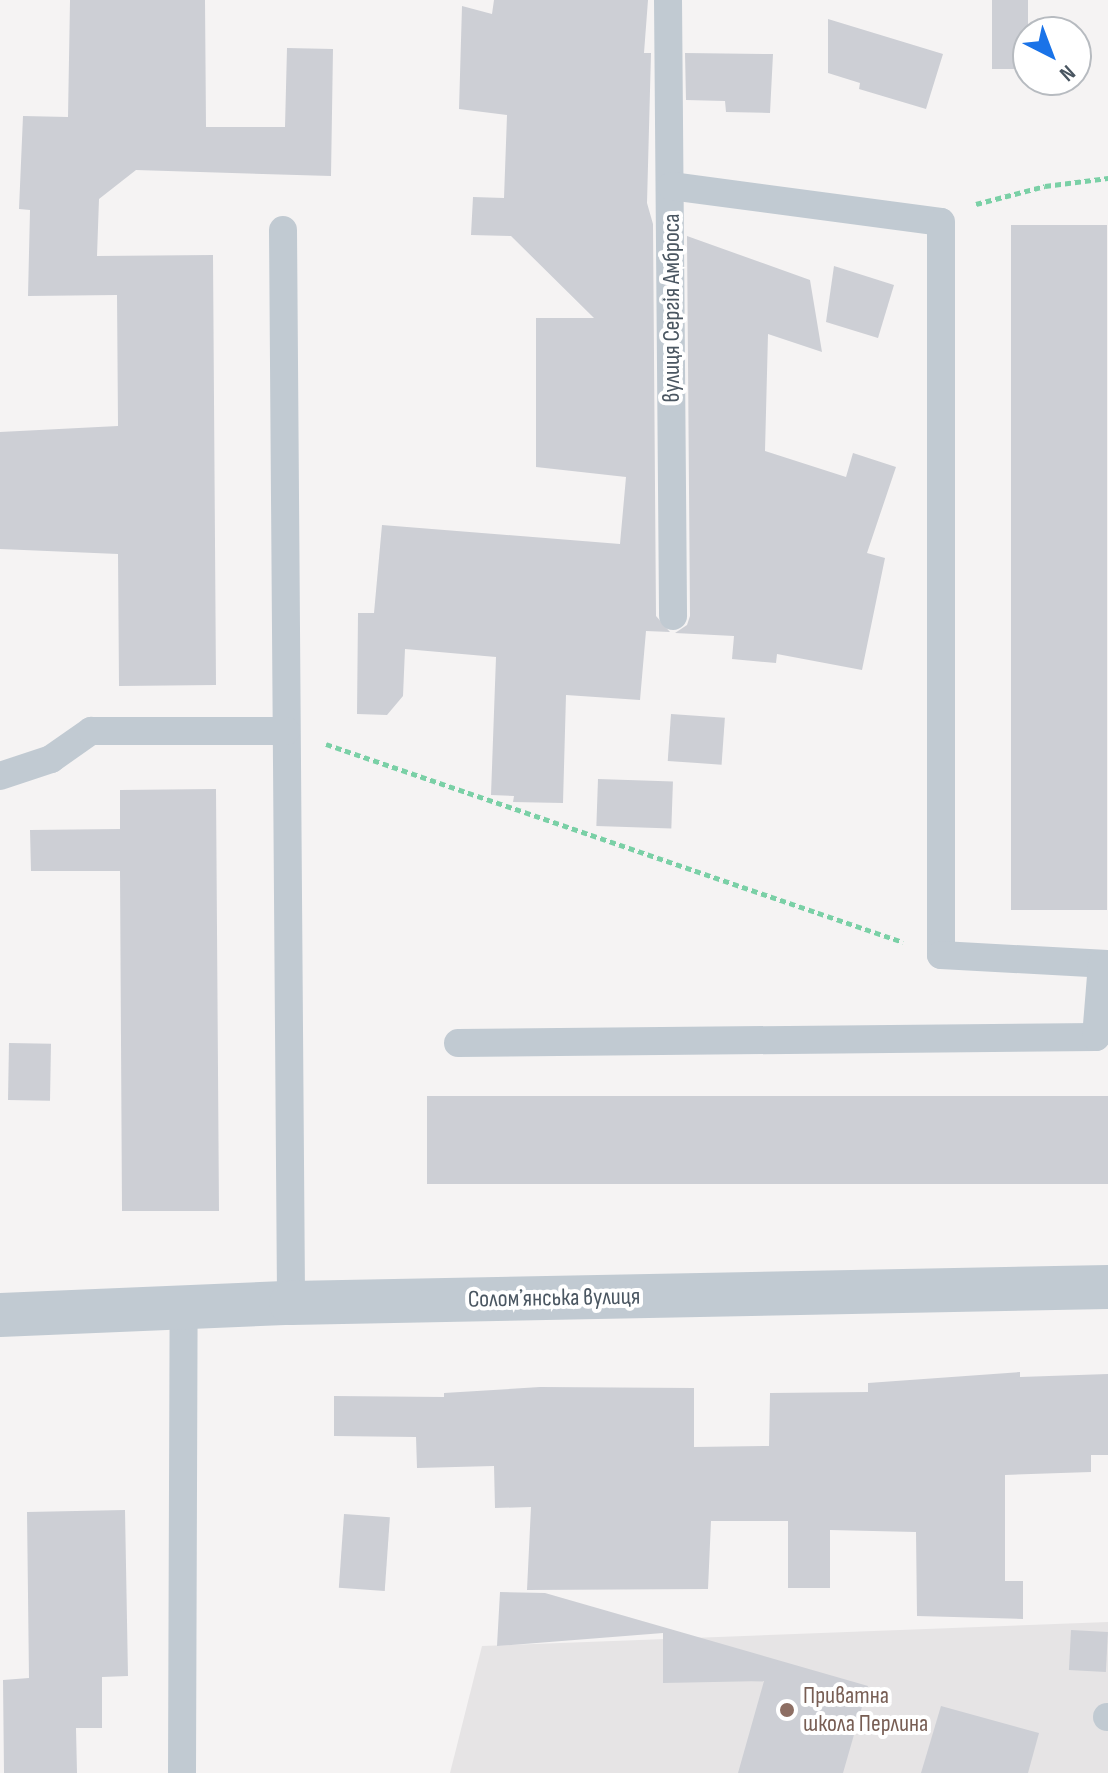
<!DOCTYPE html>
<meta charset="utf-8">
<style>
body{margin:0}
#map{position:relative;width:1108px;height:1773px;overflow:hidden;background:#f5f3f3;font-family:"Sofia Sans Condensed",sans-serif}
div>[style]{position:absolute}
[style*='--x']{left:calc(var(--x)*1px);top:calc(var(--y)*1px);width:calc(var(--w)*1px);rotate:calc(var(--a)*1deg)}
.education>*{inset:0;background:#e6e4e5}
.building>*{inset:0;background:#cdcfd5;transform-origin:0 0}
.path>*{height:5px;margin-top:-2.5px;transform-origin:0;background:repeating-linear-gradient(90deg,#7ad0a6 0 6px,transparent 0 10px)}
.service>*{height:28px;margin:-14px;padding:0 14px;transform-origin:14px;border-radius:14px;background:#c1cad2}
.minor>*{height:44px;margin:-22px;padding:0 22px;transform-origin:22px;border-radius:22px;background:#c1cad2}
.dots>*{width:22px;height:22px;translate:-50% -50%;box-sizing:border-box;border:4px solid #fff;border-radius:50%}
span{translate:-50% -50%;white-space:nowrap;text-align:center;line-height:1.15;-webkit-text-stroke:8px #fff;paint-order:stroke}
.street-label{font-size:24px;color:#4a5661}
.education-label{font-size:24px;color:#785e54}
.left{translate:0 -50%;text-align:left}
.north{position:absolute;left:1012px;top:16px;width:80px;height:80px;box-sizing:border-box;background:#fff;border:2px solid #b7bbc0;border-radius:50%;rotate:138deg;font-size:22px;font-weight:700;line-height:32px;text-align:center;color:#4a5661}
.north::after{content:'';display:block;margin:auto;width:28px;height:36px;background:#1a73e8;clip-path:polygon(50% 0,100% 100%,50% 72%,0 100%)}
</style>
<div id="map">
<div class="education">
<div style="clip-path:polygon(1108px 1622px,1108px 1773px,450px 1773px,482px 1646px)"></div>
</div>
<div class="building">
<div style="clip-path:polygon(70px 0,205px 0,206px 127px,285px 127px,287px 48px,333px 49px,331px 176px,136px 170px,99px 199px,97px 256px,213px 255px,216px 685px,119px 686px,118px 554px,0 549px,0 432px,118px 426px,117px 295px,28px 296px,30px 210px,19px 209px,23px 116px,68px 117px)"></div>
<div style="clip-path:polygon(494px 0,648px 0,644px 53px,651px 53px,647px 203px,653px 224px,656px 616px,670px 632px,646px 631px,640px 700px,566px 695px,563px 803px,513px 802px,514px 796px,491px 795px,496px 657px,405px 649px,403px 696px,387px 715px,357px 714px,358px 613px,374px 613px,382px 525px,620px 544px,626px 477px,536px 467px,536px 318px,594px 318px,511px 236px,471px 235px,473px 197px,504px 198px,507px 115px,459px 109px,462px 6px,492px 14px)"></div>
<div style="left:992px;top:0;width:36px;height:69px"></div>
<div style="clip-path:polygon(828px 19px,943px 54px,926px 109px,859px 89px,860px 83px,828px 73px)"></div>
<div style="clip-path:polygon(685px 53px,773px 54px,770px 113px,726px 112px,725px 101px,686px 100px)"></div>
<div style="left:1011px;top:225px;width:96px;height:685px"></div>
<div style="clip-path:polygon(687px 236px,810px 280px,822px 352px,768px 334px,765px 451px,846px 477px,853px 453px,896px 467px,867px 553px,885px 558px,862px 670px,777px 654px,776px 663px,732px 659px,734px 636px,675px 633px,687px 625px,690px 616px)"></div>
<div style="clip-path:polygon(834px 266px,894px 285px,878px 338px,826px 322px)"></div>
<div style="left:671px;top:714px;width:54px;height:47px;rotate:4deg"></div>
<div style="left:598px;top:779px;width:75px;height:47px;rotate:2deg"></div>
<div style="clip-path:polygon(216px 789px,219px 1211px,122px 1211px,120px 871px,31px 871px,30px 830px,120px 829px,120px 790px)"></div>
<div style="left:9px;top:1043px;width:42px;height:57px;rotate:1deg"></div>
<div style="left:1108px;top:1096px;width:88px;height:681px;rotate:90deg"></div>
<div style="clip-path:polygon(1020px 1372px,1020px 1377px,1108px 1374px,1108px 1455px,1091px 1455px,1091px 1472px,1005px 1475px,1005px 1581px,1023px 1581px,1023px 1619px,917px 1616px,916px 1532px,830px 1530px,830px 1588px,788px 1588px,788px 1521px,711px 1521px,708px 1589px,527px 1590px,531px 1507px,495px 1508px,494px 1466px,417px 1468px,416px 1437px,334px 1436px,334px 1396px,444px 1397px,444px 1393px,540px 1387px,694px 1388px,694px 1447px,769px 1446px,770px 1393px,868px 1392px,868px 1383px)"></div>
<div style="clip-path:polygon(125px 1510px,128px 1676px,102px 1677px,102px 1728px,76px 1728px,77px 1773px,4px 1773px,3px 1680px,29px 1678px,27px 1512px)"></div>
<div style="left:344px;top:1514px;width:46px;height:74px;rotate:4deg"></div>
<div style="clip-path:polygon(500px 1592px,545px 1593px,868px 1686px,843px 1773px,738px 1773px,764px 1681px,663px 1683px,663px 1633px,497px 1646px)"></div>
<div style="left:1071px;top:1630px;width:37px;height:40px;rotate:3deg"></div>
<div style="clip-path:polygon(941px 1706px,1039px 1733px,1028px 1773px,921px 1773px)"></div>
</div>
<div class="path">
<div style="--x:976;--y:204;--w:71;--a:-14.6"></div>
<div style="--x:1045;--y:186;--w:64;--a:-7.2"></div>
<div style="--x:326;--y:744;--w:610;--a:18.94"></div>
</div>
<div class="service">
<div style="--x:668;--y:0;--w:616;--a:89.53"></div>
<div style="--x:671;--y:186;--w:272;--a:7.6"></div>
<div style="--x:941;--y:222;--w:733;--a:90"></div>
<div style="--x:941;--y:955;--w:167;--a:3.1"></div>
<div style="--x:283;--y:230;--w:1073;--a:89.57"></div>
<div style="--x:0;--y:776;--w:54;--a:-18.4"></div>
<div style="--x:51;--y:759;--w:49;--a:-35"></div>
<div style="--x:91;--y:731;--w:195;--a:0"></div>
<div style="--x:458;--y:1043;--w:638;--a:-0.54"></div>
<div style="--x:1096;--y:1037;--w:73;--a:-85.3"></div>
<div style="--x:1107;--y:1717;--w:1;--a:0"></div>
<div style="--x:182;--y:1773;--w:462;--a:-89.8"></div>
</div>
<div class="minor">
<div style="--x:0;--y:1315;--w:291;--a:-2.4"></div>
<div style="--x:291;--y:1303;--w:817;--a:-1.12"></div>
</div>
<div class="dots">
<div style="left:787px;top:1710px;background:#8d6e63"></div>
</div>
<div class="street-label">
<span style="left:672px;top:308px;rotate:-90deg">вулиця Сергія Амброса</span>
<span style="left:554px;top:1298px;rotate:-1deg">Соломʼянська вулиця</span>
</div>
<div class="education-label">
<span class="left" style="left:803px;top:1710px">Приватна<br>школа Перлина</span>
</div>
<div class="north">N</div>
</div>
